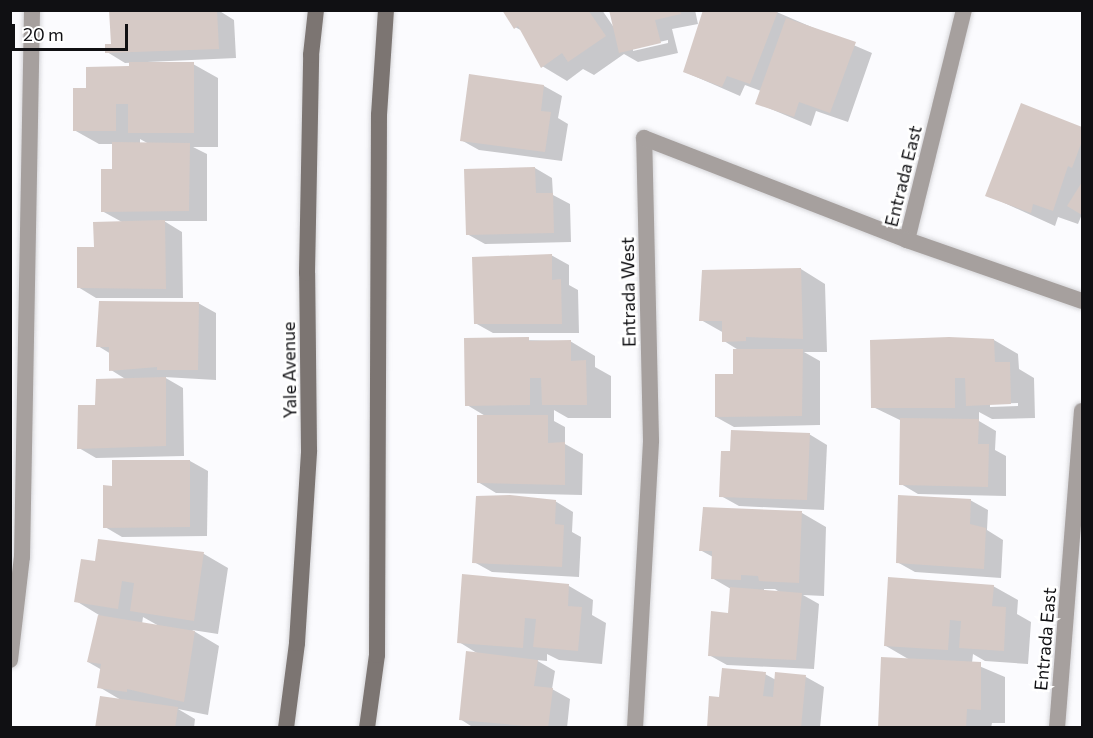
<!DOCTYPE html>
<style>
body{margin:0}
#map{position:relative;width:1093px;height:738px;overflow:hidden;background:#fbfbfe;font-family:Commissioner,sans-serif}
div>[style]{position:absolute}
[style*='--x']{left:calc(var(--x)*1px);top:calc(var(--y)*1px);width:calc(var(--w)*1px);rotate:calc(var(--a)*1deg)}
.shadow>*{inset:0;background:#0003}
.building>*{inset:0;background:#d6cac6}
.roads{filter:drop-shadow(0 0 2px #d5d5d8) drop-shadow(0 0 2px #d5d5d8)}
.minor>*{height:16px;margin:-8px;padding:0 8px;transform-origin:8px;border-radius:8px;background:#a6a09e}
.secondary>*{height:16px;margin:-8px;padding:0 8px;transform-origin:8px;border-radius:8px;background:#7c7572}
span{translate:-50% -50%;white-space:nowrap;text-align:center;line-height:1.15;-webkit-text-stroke:5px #fff;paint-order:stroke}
.street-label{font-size:18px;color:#101013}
.frame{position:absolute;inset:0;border:12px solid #101013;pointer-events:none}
.scale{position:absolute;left:12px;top:24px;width:116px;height:27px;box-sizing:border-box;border:3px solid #101013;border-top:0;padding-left:8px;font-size:18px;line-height:21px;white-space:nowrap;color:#101013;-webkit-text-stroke:4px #fff;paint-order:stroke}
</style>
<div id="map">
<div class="shadow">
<div style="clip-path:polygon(119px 10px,218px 10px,234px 20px,236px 58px,125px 63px,107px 52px,113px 46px)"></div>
<div style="clip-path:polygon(evenodd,504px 10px,602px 10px,615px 29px,610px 10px,695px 10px,698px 24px,672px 29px,678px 53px,638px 62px,624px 54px,594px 75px,583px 69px,567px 81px,542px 66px,524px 32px,515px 27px,504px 10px,668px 40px,668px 43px,633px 51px,633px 48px,668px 40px)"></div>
<div style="clip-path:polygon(705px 10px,772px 10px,872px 53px,848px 122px,816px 111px,811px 126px,757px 103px,761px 91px,745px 85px,740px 96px,685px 72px)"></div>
<div style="clip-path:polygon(evenodd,193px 64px,218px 78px,218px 147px,193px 147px,207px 154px,207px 221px,164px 221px,182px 232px,183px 298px,96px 298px,78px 287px,95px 249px,122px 222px,102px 211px,114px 170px,114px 144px,99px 144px,74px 130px,88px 89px,193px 64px,140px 139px,149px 144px,140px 144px,140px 139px)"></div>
<div style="clip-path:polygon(470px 76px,544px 86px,562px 96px,558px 118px,568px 124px,562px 161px,479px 150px,461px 140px)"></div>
<div style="clip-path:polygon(1022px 105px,1082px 128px,1082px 214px,1078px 224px,1058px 217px,1055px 226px,987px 195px)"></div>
<div style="clip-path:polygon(535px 168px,552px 178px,553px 195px,570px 204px,571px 242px,485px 244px,467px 234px)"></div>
<div style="clip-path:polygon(551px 255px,569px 265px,569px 285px,578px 290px,579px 333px,493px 333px,475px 323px)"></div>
<div style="clip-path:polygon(801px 269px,825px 284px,827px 352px,804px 352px,820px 361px,820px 425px,734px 427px,716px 417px,735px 375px,740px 351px,724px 341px,724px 333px,701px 320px)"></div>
<div style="clip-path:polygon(198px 303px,216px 313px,216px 380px,164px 377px,183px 388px,184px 456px,96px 458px,79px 448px,96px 406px,127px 380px,111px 370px,111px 354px,98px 346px)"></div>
<div style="clip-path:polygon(466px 339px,570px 341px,595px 356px,595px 367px,611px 376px,611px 418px,568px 418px,554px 410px,554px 421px,565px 427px,565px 444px,583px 454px,582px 495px,496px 493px,478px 482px,487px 417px,467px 405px)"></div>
<div style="clip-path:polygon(evenodd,994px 340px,1018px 354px,1019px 369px,1034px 378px,1035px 418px,992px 419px,979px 412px,979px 421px,996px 431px,995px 450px,1006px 456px,1006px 496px,918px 494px,901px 484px,902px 421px,873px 407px,994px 340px,1018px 403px,1018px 406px,990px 407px,990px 404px,1018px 403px)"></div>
<div style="clip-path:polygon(809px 434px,827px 445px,824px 510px,739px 506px,721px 496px,732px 453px)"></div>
<div style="clip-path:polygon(190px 461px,208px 471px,207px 536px,122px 537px,105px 527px,113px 487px)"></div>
<div style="clip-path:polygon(970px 500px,988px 510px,987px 530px,1003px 540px,1001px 578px,915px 572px,897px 562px)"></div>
<div style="clip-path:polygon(555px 501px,573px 512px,572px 532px,581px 537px,579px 577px,492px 572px,474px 562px)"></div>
<div style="clip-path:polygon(evenodd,802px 513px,826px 527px,824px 596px,803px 595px,819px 604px,814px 669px,727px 665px,709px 655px,729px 614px,731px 589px,712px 578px,713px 557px,700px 550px,802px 513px,764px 589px,775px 589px,781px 593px,764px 591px,764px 589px)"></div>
<div style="clip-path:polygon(evenodd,100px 541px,204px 554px,228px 568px,218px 634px,192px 630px,219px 646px,208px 715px,178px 709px,195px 719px,194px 728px,97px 728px,121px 700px,99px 687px,102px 670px,88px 662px,99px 615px,76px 601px,96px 563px,100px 541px,143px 617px,159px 626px,142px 624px,143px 617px)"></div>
<div style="clip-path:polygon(569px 586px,593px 600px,592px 615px,606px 623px,602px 664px,559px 660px,547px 654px,547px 661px,536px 660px,555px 671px,552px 689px,570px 699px,567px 728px,474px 728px,460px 719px,480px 655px,459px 642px)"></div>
<div style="clip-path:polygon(993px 586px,1018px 600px,1017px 614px,1031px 622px,1028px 664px,985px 661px,973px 654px,972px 663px,1005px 677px,1005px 723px,992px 723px,991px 728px,880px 728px,910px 660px,886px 646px)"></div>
<div style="clip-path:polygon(765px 674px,776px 680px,777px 674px,806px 677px,824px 687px,820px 728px,708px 728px)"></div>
</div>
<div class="building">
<div style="clip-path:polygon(217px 10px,219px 49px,105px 53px,105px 44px,111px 44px,109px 10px)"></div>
<div style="clip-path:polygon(502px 10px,588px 10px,606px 36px,568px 62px,562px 53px,541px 68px,518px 26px,514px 29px)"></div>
<div style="clip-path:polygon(609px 10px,680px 10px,681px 14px,655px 20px,661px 43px,619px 53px)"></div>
<div style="clip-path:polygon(703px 10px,778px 11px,750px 84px,727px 76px,722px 87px,683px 72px)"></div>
<div style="clip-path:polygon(786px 18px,856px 42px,830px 113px,799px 102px,794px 117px,755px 104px)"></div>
<div style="clip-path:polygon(129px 62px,194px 62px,194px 133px,128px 133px,128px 104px,116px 104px,116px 131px,73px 131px,73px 88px,86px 88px,86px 67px,129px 66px)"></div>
<div style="clip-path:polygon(469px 74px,544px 85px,541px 111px,551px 112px,545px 152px,460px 141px)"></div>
<div style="clip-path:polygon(1021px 103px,1082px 127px,1082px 141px,1072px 168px,1068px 166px,1053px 211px,1033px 204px,1031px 213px,985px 196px)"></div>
<div style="clip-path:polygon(112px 142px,190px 143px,189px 211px,101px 212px,101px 169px,112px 169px)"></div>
<div style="clip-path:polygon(535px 167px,536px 193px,553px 193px,554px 233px,466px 235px,464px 169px)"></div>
<div style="clip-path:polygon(1082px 182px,1082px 215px,1067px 206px)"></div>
<div style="clip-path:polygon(165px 220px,166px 289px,77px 288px,77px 247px,94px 247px,93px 222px)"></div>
<div style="clip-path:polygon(552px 254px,552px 280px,561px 279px,562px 324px,474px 324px,472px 257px)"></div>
<div style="clip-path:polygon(801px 268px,803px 339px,746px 337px,746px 341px,722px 342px,722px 321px,699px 321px,702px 270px)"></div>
<div style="clip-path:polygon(99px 301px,199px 302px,198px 370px,157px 370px,157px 367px,109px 371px,109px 347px,96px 347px)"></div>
<div style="clip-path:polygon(529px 337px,529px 341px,571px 340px,571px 361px,586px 360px,587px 405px,542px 405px,541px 378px,530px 378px,530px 405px,465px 406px,464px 338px)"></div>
<div style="clip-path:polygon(949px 337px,994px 339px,995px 362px,1010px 362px,1011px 404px,966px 406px,965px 378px,955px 378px,955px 408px,871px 408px,870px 340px)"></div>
<div style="clip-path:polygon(733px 349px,803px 349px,802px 416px,715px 417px,715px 374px,733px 374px)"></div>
<div style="clip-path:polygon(166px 377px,166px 446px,77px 449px,78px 405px,95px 405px,96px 379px)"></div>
<div style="clip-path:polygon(477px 415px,548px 415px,548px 443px,565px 442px,565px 485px,477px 483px)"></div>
<div style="clip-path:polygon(900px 418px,979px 419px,978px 444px,989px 444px,988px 487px,899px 485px)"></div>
<div style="clip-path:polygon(731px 430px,810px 433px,807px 500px,719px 497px,721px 451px,730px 451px)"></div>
<div style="clip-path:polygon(112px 460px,190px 460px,190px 527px,103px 528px,103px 485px,112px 486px)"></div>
<div style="clip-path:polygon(510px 495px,556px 500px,555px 524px,564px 525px,562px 567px,472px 563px,476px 496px)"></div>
<div style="clip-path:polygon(898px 495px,971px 499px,970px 524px,986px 528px,984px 569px,896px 563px)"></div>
<div style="clip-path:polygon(703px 507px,802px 511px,799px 583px,759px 581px,758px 576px,741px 575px,741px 580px,711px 579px,712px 551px,699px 551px)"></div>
<div style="clip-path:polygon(98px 539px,204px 552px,194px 621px,130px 611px,134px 583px,122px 581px,118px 609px,74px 602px,81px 559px,95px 561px)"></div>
<div style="clip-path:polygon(462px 574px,569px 584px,568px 606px,582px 607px,578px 651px,533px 647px,536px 619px,525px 618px,523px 648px,457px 643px)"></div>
<div style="clip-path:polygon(888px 577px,994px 585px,992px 606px,1006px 607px,1004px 651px,959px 648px,961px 621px,950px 620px,948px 650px,884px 646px)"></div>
<div style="clip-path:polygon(730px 587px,802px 593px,796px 660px,708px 656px,711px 611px,728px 613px)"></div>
<div style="clip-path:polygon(98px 615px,195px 631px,184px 702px,127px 689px,127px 692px,97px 688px,101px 664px,87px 662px)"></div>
<div style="clip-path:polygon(466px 651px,538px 660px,534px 686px,553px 688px,548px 728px,459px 720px)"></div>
<div style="clip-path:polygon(881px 657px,981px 662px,981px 710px,967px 709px,966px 728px,878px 728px)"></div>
<div style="clip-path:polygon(722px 668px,766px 672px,763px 696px,773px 697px,775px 672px,806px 675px,801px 728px,707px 728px,709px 696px,719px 697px)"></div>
<div style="clip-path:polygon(100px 696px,178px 707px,175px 728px,95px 728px)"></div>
</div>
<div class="roads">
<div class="minor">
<div style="--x:907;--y:240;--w:237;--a:-76.1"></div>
<div style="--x:10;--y:660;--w:104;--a:-83.4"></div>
<div style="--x:22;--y:557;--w:547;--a:-88.95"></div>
<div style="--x:635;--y:728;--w:288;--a:-86.8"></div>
<div style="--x:651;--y:440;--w:302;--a:-91.3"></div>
<div style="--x:644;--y:138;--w:282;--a:21.2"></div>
<div style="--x:907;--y:240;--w:185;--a:19.2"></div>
<div style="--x:1057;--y:728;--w:318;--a:-85.5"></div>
</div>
<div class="secondary">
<div style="--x:286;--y:728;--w:86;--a:-82.6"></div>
<div style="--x:297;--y:643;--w:193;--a:-86.4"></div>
<div style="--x:309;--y:450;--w:177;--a:-90.6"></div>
<div style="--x:307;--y:273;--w:218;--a:-88.9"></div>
<div style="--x:311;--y:55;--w:45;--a:-83.7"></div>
<div style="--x:367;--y:728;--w:74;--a:-82.2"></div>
<div style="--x:377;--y:655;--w:540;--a:-89.79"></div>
<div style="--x:379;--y:115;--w:105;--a:-86.2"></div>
</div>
</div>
<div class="street-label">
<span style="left:903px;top:176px;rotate:-76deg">Entrada East</span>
<span style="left:628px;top:292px;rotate:-91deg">Entrada West</span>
<span style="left:289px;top:370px;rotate:-91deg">Yale Avenue</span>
<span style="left:1045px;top:639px;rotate:-85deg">Entrada East</span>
</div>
<div class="frame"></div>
<div class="scale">20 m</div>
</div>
